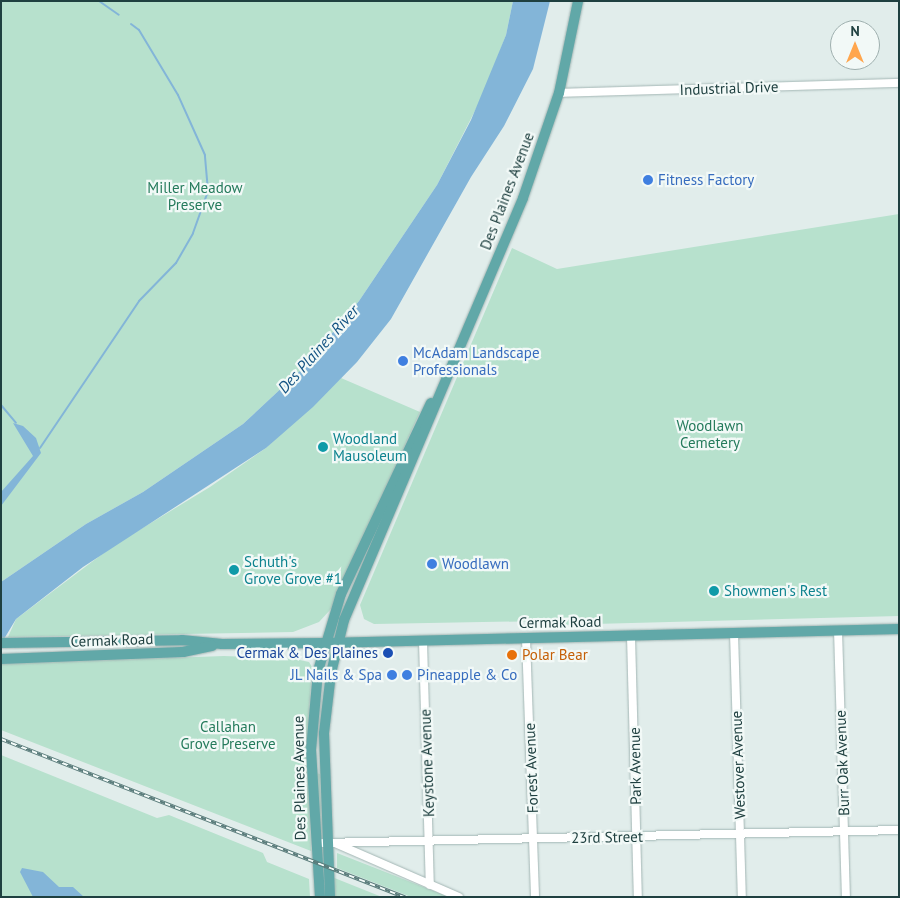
<!DOCTYPE html>
<style>
body{margin:0}
#map{position:relative;width:900px;height:898px;overflow:hidden;background:#e1edeb;font-family:"PT Sans",sans-serif}
div>[style]{position:absolute}
[style*='--x']{left:calc(var(--x)*1px);top:calc(var(--y)*1px);width:calc(var(--w)*1px);rotate:calc(var(--a)*1deg)}
.green>*{inset:0;background:#b7e1cd}
.water>*{inset:0;background:#83b5d8}
.stream>*{height:2px;margin:-1px;padding:0 1px;transform-origin:1px;border-radius:1px;background:#83b5d8}
.roads{filter:drop-shadow(0 0 1px #a3b6b4) drop-shadow(0 0 1px #a3b6b4)}
.minor>*{height:8px;margin:-4px;padding:0 4px;transform-origin:4px;border-radius:4px;background:#fff}
.major>*{height:10px;margin:-5px;padding:0 5px;transform-origin:5px;border-radius:5px;background:#61a8a8}
.rail>*{height:4px;margin-top:-2px;transform-origin:0;background:repeating-linear-gradient(90deg,#f2f9f7 0 5.5px,#5a7c7b 0 11px);box-sizing:border-box;border-block:1px solid #5a7c7b}
.dots>*{width:14px;height:14px;translate:-50% -50%;box-sizing:border-box;border:2px solid #f2f9f7;border-radius:50%}
span{translate:-50% -50%;white-space:nowrap;text-align:center;line-height:1.15;-webkit-text-stroke:4.5px #f2f9f7;paint-order:stroke}
.street-label{font-size:15px;color:#1f4040}
.shop-label{font-size:15px;color:#366cbe}
.left{translate:0 -50%;text-align:left}
.right{translate:-100% -50%;text-align:right}
.park-label{font-size:15px;color:#257b5c}
.culture-label{font-size:15px;color:#0d838f}
.transit-label{font-size:15px;color:#164399}
.food-label{font-size:15px;color:#c56008}
.water-label{font-size:16px;color:#135383;font-style:italic}
.frame{position:absolute;inset:0;border:2px solid #1f4040;pointer-events:none}
.north{position:absolute;left:830px;top:20px;width:50px;height:50px;box-sizing:border-box;background:#f2f9f7;border:1px solid #9eafae;border-radius:50%;rotate:0deg;font-size:14px;font-weight:700;line-height:20px;text-align:center;color:#1f4040}
.north::after{content:'';display:block;margin:auto;width:18px;height:22px;background:#ffa64d;clip-path:polygon(50% 0,100% 100%,50% 72%,0 100%)}
</style>
<div id="map">
<div class="green">
<div style="clip-path:polygon(1px 1px,513px 1px,506px 35px,482px 97px,437px 185px,359px 301px,302px 369px,243px 424px,143px 492px,86px 524px,1px 582px)"></div>
<div style="clip-path:polygon(899px 214px,899px 616px,556px 625px,544px 621px,374px 624px,364px 619px,360px 605px,512px 248px,557px 269px)"></div>
<div style="clip-path:polygon(341px 378px,420px 412px,331px 609px,319px 622px,293px 632px,8px 637px,16px 619px,113px 546px,210px 487px,266px 448px)"></div>
<div style="clip-path:polygon(224px 656px,295px 659px,309px 662px,312px 667px,307px 744px,311px 851px,1px 730px,1px 664px)"></div>
<div style="clip-path:polygon(1px 755px,157px 818px,169px 815px,263px 853px,267px 862px,309px 879px,310px 897px,1px 897px)"></div>
<div style="clip-path:polygon(316px 773px,320px 774px,322px 837px,321px 837px)"></div>
<div style="clip-path:polygon(337px 853px,449px 897px,411px 897px,337px 868px)"></div>
<div style="clip-path:polygon(332px 877px,382px 897px,334px 897px)"></div>
</div>
<div class="water">
<div style="clip-path:polygon(513px 1px,550px 1px,533px 69px,504px 126px,471px 177px,391px 319px,357px 362px,313px 407px,266px 448px,83px 567px,16px 619px,1px 644px,1px 582px,86px 524px,143px 492px,243px 424px,302px 369px,359px 301px,437px 185px,471px 120px,506px 35px)"></div>
<div style="clip-path:polygon(13px 423px,23px 426px,36px 438px,41px 453px,1px 506px,1px 492px,33px 456px)"></div>
<div style="clip-path:polygon(22px 868px,43px 872px,59px 887px,73px 887px,84px 897px,33px 897px,20px 872px)"></div>
</div>
<div class="stream">
<div style="--x:99;--y:1;--w:24;--a:35"></div>
<div style="--x:1;--y:405;--w:23;--a:50"></div>
<div style="--x:40;--y:448;--w:177;--a:-56"></div>
<div style="--x:139;--y:301;--w:53;--a:-45.8"></div>
<div style="--x:176;--y:263;--w:34;--a:-60"></div>
<div style="--x:193;--y:233;--w:45;--a:-70.3"></div>
<div style="--x:208;--y:191;--w:36;--a:-95"></div>
<div style="--x:205;--y:155;--w:66;--a:-114.2"></div>
<div style="--x:178;--y:95;--w:76;--a:-121"></div>
<div style="--x:139;--y:30;--w:10;--a:-143"></div>
</div>
<div class="roads">
<div class="minor">
<div style="--x:559;--y:93;--w:340;--a:-1.7"></div>
<div style="--x:838;--y:630;--w:267;--a:88.3"></div>
<div style="--x:734;--y:633;--w:264;--a:88.3"></div>
<div style="--x:631;--y:636;--w:261;--a:88.5"></div>
<div style="--x:526;--y:638;--w:259;--a:88"></div>
<div style="--x:423;--y:641;--w:244;--a:88.4"></div>
<div style="--x:323;--y:843;--w:576;--a:-1.29"></div>
<div style="--x:337;--y:844;--w:133;--a:23.5"></div>
</div>
<div class="major">
<div style="--x:1;--y:643;--w:181;--a:-0.9"></div>
<div style="--x:182;--y:640;--w:40;--a:5.7"></div>
<div style="--x:222;--y:644;--w:104;--a:-0.6"></div>
<div style="--x:326;--y:643;--w:573;--a:-1.4"></div>
<div style="--x:1;--y:659;--w:182;--a:-2.2"></div>
<div style="--x:183;--y:652;--w:30;--a:-12"></div>
<div style="--x:320;--y:897;--w:147;--a:-93.5"></div>
<div style="--x:311;--y:750;--w:79;--a:-84.9"></div>
<div style="--x:318;--y:671;--w:80;--a:-73.4"></div>
<div style="--x:341;--y:594;--w:211;--a:-64.8"></div>
<div style="--x:330;--y:897;--w:164;--a:-92.1"></div>
<div style="--x:324;--y:733;--w:60;--a:-83.3"></div>
<div style="--x:331;--y:673;--w:55;--a:-76.2"></div>
<div style="--x:344;--y:620;--w:458;--a:-67"></div>
<div style="--x:523;--y:198;--w:111;--a:-71.1"></div>
<div style="--x:559;--y:93;--w:94;--a:-78.3"></div>
</div>
</div>
<div class="rail">
<div style="--x:1;--y:739;--w:434;--a:21.4"></div>
</div>
<div class="dots">
<div style="left:648px;top:180px;background:#3f7fe0"></div>
<div style="left:403px;top:361px;background:#3f7fe0"></div>
<div style="left:323px;top:447px;background:#0f9aa8"></div>
<div style="left:432px;top:564px;background:#3f7fe0"></div>
<div style="left:234px;top:570px;background:#0f9aa8"></div>
<div style="left:714px;top:591px;background:#0f9aa8"></div>
<div style="left:388px;top:653px;background:#1a4fb4"></div>
<div style="left:512px;top:655px;background:#e8710a"></div>
<div style="left:392px;top:675px;background:#3f7fe0"></div>
<div style="left:407px;top:675px;background:#3f7fe0"></div>
</div>
<div class="street-label">
<span style="left:729px;top:88px;rotate:-2deg">Industrial Drive</span>
<span style="left:507px;top:191px;rotate:-69deg">Des Plaines Avenue</span>
<span style="left:560px;top:622px;rotate:-1deg">Cermak Road</span>
<span style="left:112px;top:640px;rotate:-2deg">Cermak Road</span>
<span style="left:427px;top:763px;rotate:-92deg">Keystone Avenue</span>
<span style="left:842px;top:763px;rotate:-92deg">Burr Oak Avenue</span>
<span style="left:738px;top:765px;rotate:-92deg">Westover Avenue</span>
<span style="left:635px;top:766px;rotate:-91deg">Park Avenue</span>
<span style="left:531px;top:768px;rotate:-92deg">Forest Avenue</span>
<span style="left:299px;top:778px;rotate:-91deg">Des Plaines Avenue</span>
<span style="left:607px;top:837px;rotate:-1deg">23rd Street</span>
</div>
<div class="shop-label">
<span class="left" style="left:658px;top:180px">Fitness Factory</span>
<span class="left" style="left:413px;top:361px">McAdam Landscape<br>Professionals</span>
<span class="left" style="left:442px;top:564px">Woodlawn</span>
<span class="right" style="left:382px;top:675px">JL Nails &amp; Spa</span>
<span class="left" style="left:417px;top:675px">Pineapple &amp; Co</span>
</div>
<div class="park-label">
<span style="left:195px;top:196px">Miller Meadow<br>Preserve</span>
<span style="left:710px;top:434px">Woodlawn<br>Cemetery</span>
<span style="left:228px;top:735px">Callahan<br>Grove Preserve</span>
</div>
<div class="culture-label">
<span class="left" style="left:333px;top:447px">Woodland<br>Mausoleum</span>
<span class="left" style="left:244px;top:570px">Schuth's<br>Grove Grove #1</span>
<span class="left" style="left:724px;top:591px">Showmen's Rest</span>
</div>
<div class="transit-label">
<span class="right" style="left:378px;top:653px">Cermak &amp; Des Plaines</span>
</div>
<div class="food-label">
<span class="left" style="left:522px;top:655px">Polar Bear</span>
</div>
<div class="water-label">
<span style="left:318px;top:349px;rotate:-48deg">Des Plaines River</span>
</div>
<div class="frame"></div>
<div class="north">N</div>
</div>
